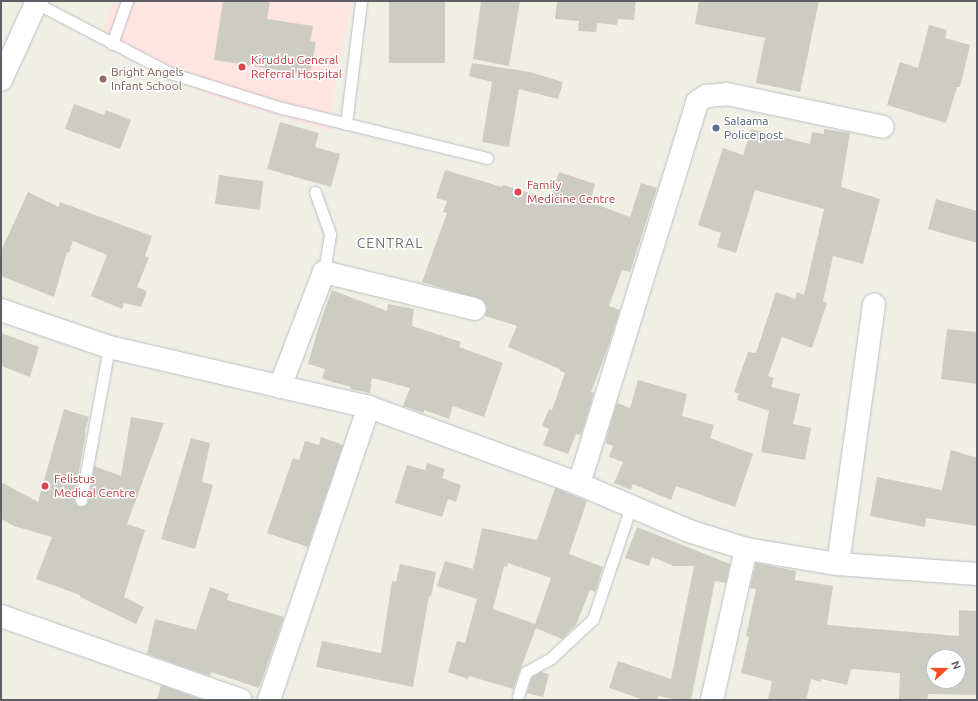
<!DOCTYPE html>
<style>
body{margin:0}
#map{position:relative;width:978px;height:701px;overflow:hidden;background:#f0efe4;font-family:Ubuntu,sans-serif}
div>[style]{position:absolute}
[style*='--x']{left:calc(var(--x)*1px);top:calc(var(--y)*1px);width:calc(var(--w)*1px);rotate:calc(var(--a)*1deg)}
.medical>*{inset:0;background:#fee5df}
.building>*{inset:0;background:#cdccc2;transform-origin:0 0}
.roads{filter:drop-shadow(0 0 1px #bbbdc4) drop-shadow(0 0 1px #bbbdc4)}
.lane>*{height:11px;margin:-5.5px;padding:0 5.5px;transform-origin:5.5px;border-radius:5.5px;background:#fff}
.street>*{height:22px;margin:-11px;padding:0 11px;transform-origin:11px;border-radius:11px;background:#fff}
.secondary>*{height:22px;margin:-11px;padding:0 11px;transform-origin:11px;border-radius:11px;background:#fff}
.dots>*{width:11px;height:11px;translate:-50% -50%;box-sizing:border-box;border:2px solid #fff;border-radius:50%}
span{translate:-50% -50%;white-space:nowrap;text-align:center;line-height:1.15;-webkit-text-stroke:3px #fff;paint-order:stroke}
.health-label{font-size:12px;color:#be3a42}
.left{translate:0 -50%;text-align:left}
.education-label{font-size:12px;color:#785e54}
.service-label{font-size:12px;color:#4e5e75}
.quarter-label{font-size:14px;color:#6c7178;letter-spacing:1px}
.frame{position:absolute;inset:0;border:2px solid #5c5f66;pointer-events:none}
.north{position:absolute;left:926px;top:649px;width:40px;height:40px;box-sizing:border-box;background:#fff;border:1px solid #bebfc2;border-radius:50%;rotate:69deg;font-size:11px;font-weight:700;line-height:16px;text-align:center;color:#5c5f66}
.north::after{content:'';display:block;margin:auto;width:14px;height:18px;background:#fa4c1f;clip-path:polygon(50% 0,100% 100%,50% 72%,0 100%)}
</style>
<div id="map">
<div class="medical">
<div style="clip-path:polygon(113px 1px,352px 1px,334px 90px,331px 131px,211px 96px,97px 44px)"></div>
</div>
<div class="building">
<div style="clip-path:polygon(223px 1px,270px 1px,267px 19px,313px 26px,310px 41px,316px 42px,310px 75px,214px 60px)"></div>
<div style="left:389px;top:1px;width:56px;height:62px"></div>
<div style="clip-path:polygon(481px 1px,520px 1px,509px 66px,473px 59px)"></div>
<div style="clip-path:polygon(557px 1px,636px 1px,634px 20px,618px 19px,617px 25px,597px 23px,596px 32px,578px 31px,579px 21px,555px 19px)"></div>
<div style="clip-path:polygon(699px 1px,819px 1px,800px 92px,756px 83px,765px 38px,695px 24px)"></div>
<div style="clip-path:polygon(929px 25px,947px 30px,945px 38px,970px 45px,960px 87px,957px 87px,946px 123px,887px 105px,900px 62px,918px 68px)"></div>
<div style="clip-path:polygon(472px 63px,530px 72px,563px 82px,558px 99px,519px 89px,509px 147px,482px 142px,492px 82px,469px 76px)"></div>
<div style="clip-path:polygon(74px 104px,104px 115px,106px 110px,131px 120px,120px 149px,65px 129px)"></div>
<div style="clip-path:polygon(280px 122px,319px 133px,315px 147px,340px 154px,331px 187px,267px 169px)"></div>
<div style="clip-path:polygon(751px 129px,810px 144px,812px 132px,824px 134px,824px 129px,850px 133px,841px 187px,880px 199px,863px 264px,833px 256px,823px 301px,827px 303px,812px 348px,782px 337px,768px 376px,774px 378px,771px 387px,800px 394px,793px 424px,811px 428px,805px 460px,761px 452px,769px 411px,737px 400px,739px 394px,734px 392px,748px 352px,756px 353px,776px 292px,795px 299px,797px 292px,804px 295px,824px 209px,755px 190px,736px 253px,717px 247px,721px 233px,698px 225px,723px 148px,743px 155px)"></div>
<div style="clip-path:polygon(445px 170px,502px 187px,503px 185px,550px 199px,559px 172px,595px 184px,590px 202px,630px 217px,641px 183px,657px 188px,630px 272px,622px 270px,609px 306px,620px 310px,607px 350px,591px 392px,594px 393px,581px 435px,576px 434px,568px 454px,543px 445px,549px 429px,542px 426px,549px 409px,552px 410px,565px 373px,560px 371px,560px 369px,508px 347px,517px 326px,485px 316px,487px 306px,483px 300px,422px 282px,447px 213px,443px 212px,447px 201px,436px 198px)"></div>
<div style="left:219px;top:175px;width:45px;height:29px;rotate:8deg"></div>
<div style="clip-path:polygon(28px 192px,59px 207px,60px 202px,152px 236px,145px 256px,149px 258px,137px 287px,147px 291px,141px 307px,124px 303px,122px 309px,91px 296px,107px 255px,73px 241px,69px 253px,67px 252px,54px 297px,1px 276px,1px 251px)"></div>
<div style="clip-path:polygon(936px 199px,977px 211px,977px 243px,928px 229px)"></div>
<div style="clip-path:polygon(332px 290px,387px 311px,388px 304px,414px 309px,412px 326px,461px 342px,459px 347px,503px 363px,484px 417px,453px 406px,449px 419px,424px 410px,424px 413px,403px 406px,410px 388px,372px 378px,370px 393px,350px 389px,351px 387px,322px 379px,325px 369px,308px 364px,319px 326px)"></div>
<div style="clip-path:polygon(947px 329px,977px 332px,977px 384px,941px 379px)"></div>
<div style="clip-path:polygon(1px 333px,39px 347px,30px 377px,1px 366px)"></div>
<div style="clip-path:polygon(638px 380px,687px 394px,682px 416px,714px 425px,710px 438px,753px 454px,735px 507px,676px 486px,671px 500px,633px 484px,631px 490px,614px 483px,623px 462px,609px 457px,613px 446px,605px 443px,617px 403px,630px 408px)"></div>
<div style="clip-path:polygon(64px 409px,89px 417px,85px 431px,86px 432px,74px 499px,76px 505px,80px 507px,86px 505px,88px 502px,94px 466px,121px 476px,131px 417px,164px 423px,127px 524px,145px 530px,124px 597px,144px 607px,136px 624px,80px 597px,80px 595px,36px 579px,52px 537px,14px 526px,1px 519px,1px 482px,38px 502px)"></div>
<div style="clip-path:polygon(321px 437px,343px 445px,308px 547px,267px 533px,293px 458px,299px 460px,305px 441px,319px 445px)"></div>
<div style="clip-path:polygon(191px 438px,210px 443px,202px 482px,213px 485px,195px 549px,161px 539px)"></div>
<div style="clip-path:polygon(951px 450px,977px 458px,977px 526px,926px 518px,925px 527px,870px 516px,877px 477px,942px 490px)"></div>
<div style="clip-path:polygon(427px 463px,445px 469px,442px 478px,461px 485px,456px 502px,448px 499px,442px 517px,395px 503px,407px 465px,425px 470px)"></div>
<div style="clip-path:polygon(evenodd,555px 488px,587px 501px,569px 554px,603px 567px,595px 592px,590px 590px,576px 625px,562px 639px,536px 628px,513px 689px,469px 676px,468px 679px,448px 672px,457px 641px,465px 643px,477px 599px,437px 586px,445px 561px,473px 569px,482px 528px,537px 540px,555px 488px,508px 563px,551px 578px,535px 624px,493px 609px,504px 566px,507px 567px,508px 563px)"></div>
<div style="clip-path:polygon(637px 527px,730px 564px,726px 583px,715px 581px,691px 700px,679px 700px,658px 696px,657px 700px,644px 700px,609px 688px,618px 661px,671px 679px,694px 566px,674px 566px,652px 557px,649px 566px,625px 558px)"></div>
<div style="clip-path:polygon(evenodd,756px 563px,796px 571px,795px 580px,833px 586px,827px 625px,959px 636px,959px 610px,977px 611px,977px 695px,928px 694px,927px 700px,899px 700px,900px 673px,851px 669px,847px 685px,821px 679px,821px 682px,811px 679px,806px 700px,768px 700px,772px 681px,741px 673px,749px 637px,746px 636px,756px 589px,750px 588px,756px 563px,934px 657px,958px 657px,958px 681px,934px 681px,934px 657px)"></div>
<div style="clip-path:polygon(400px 564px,436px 572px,431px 597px,429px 596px,413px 687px,316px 667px,322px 641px,381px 653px,392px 581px,396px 582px)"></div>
<div style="clip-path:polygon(210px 587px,229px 594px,227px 600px,284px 617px,259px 688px,211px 672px,210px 676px,147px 654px,155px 619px,196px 630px)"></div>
<div style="clip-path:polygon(541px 672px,549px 674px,543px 697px,527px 693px,532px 677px)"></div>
<div style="clip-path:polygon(161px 685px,203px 700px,157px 700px)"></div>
</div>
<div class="roads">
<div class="lane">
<div style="--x:36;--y:3;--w:151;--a:27.6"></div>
<div style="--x:170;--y:73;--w:117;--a:17.4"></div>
<div style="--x:282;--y:108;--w:211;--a:13.7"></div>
<div style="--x:112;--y:44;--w:46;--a:-70.8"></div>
<div style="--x:346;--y:124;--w:124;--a:-83"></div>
<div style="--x:315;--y:192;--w:45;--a:70.3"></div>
<div style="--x:330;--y:234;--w:38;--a:99"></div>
<div style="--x:81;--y:500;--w:156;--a:-79.6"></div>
<div style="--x:518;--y:696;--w:25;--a:-72"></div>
<div style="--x:526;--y:672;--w:29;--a:-29"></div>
<div style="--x:551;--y:658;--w:57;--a:-42.9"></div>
<div style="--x:593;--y:619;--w:119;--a:-71.4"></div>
</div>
<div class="street">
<div style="--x:1;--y:310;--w:114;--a:18.9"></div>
<div style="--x:109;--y:347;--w:267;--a:13"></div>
<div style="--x:369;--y:407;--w:224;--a:20.1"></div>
<div style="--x:579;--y:484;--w:120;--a:23.1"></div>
<div style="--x:689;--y:531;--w:60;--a:17.5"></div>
<div style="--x:746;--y:549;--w:93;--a:9.3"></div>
<div style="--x:838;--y:564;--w:139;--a:4.1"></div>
<div style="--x:280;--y:387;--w:123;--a:-69.1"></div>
<div style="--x:324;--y:272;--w:155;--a:13.8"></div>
<div style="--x:579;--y:484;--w:400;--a:-72.8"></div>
<div style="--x:697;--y:102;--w:11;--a:-34"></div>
<div style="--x:706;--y:96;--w:21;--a:-5"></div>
<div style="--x:727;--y:94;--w:159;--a:11.9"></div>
<div style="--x:838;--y:564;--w:262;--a:-82.1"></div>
<div style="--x:1;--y:616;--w:254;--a:19.3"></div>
<div style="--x:269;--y:700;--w:310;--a:-71.2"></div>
<div style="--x:712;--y:700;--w:155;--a:-77.3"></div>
</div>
<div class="secondary">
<div style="--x:1;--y:80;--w:87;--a:-65.5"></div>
</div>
</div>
<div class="dots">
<div style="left:242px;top:67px;background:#e0444e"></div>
<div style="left:103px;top:79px;background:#8d6e63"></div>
<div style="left:716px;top:128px;background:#5c6f8a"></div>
<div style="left:518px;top:192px;background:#e0444e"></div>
<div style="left:45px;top:486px;background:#e0444e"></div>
</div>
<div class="health-label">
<span class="left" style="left:251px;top:67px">Kiruddu General<br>Referral Hospital</span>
<span class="left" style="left:527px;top:192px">Family<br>Medicine Centre</span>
<span class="left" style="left:54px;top:486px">Felistus<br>Medical Centre</span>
</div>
<div class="education-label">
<span class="left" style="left:111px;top:79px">Bright Angels<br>Infant School</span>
</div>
<div class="service-label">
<span class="left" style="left:724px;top:128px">Salaama<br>Police post</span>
</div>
<div class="quarter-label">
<span style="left:390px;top:243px">CENTRAL</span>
</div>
<div class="frame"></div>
<div class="north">N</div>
</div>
